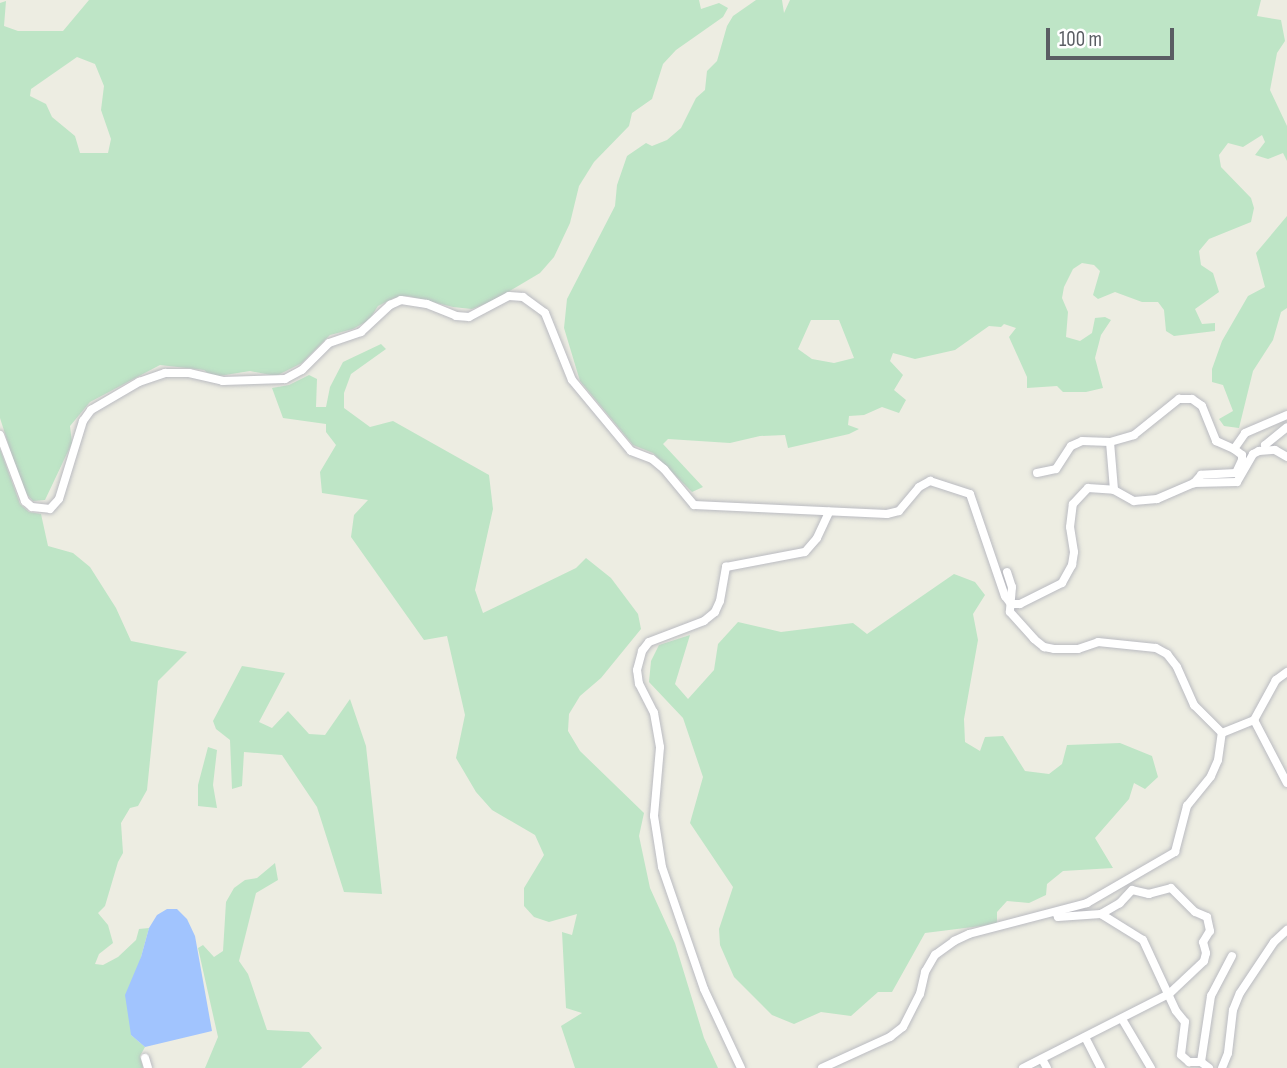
<!DOCTYPE html>
<style>
body{margin:0}
#map{position:relative;width:1287px;height:1068px;overflow:hidden;background:#edede2;font-family:"Sofia Sans Condensed",sans-serif}
div>[style]{position:absolute}
[style*='--x']{left:calc(var(--x)*1px);top:calc(var(--y)*1px);width:calc(var(--w)*1px);rotate:calc(var(--a)*1deg)}
.green>*{inset:0;background:#bee5c6}
.water>*{inset:0;background:#a1c4fe}
.roads{filter:drop-shadow(0 0 2px #babbc1) drop-shadow(0 0 2px #babbc1)}
.street>*{height:8px;margin:-4px;padding:0 4px;transform-origin:4px;border-radius:4px;background:#fff}
span{translate:-50% -50%;white-space:nowrap;text-align:center;line-height:1.15;-webkit-text-stroke:6px #fff;paint-order:stroke}
.scale{position:absolute;left:1046px;top:28px;width:128px;height:32px;box-sizing:border-box;border:4px solid #5a5d63;border-top:0;padding-left:9px;font-size:21px;line-height:24px;white-space:nowrap;color:#5a5d63;-webkit-text-stroke:5px #fff;paint-order:stroke}
</style>
<div id="map">
<div class="green">
<div style="clip-path:polygon(evenodd,89px 0,699px 0,701px 9px,719px 3px,728px 8px,723px 17px,676px 50px,663px 64px,652px 99px,632px 113px,629px 126px,594px 162px,579px 186px,570px 223px,554px 257px,540px 273px,493px 301px,472px 309px,453px 307px,408px 296px,394px 298px,378px 306px,369px 320px,353px 329px,330px 335px,302px 363px,276px 376px,250px 371px,213px 377px,204px 370px,160px 365px,90px 402px,70px 426px,72px 443px,45px 500px,33px 501px,23px 490px,0 418px,0 3px,6px 1px,4px 26px,18px 31px,63px 31px,89px 0,77px 57px,95px 64px,104px 86px,101px 110px,111px 139px,108px 153px,80px 153px,75px 136px,52px 117px,46px 104px,30px 96px,31px 89px,77px 57px)"></div>
<div style="clip-path:polygon(evenodd,756px 0,782px 0,784px 13px,790px 0,1261px 0,1257px 16px,1281px 20px,1285px 41px,1277px 53px,1270px 90px,1287px 126px,1287px 161px,1283px 153px,1268px 159px,1255px 155px,1265px 142px,1262px 135px,1243px 147px,1228px 143px,1219px 155px,1221px 167px,1251px 198px,1254px 208px,1251px 222px,1209px 239px,1199px 251px,1201px 265px,1213px 273px,1219px 292px,1195px 309px,1202px 324px,1215px 323px,1215px 331px,1174px 336px,1166px 331px,1164px 310px,1158px 302px,1142px 302px,1115px 292px,1098px 299px,1093px 295px,1100px 271px,1094px 265px,1082px 263px,1073px 269px,1064px 287px,1062px 298px,1068px 312px,1066px 337px,1080px 341px,1092px 333px,1095px 318px,1105px 317px,1111px 320px,1101px 335px,1095px 358px,1103px 388px,1086px 392px,1063px 392px,1057px 386px,1027px 388px,1027px 377px,1009px 337px,1016px 328px,1004px 324px,1001px 327px,989px 326px,955px 350px,915px 359px,893px 353px,890px 361px,903px 375px,894px 390px,906px 400px,899px 413px,882px 407px,864px 415px,849px 416px,848px 425px,859px 429px,849px 434px,788px 448px,785px 435px,760px 436px,730px 443px,668px 439px,663px 444px,703px 487px,692px 492px,653px 453px,633px 445px,580px 381px,564px 328px,567px 299px,615px 206px,617px 185px,627px 156px,646px 143px,652px 146px,667px 140px,681px 128px,696px 98px,705px 90px,707px 71px,717px 61px,727px 26px,733px 16px,756px 0,811px 320px,839px 320px,854px 358px,834px 363px,812px 359px,798px 349px,811px 320px)"></div>
<div style="clip-path:polygon(1287px 216px,1287px 308px,1281px 312px,1273px 340px,1253px 371px,1239px 428px,1224px 426px,1219px 419px,1233px 411px,1223px 385px,1212px 382px,1212px 369px,1222px 341px,1248px 296px,1265px 287px,1256px 253px)"></div>
<div style="clip-path:polygon(381px 344px,386px 349px,351px 374px,344px 393px,344px 408px,370px 427px,393px 421px,489px 475px,493px 509px,475px 590px,483px 613px,576px 568px,586px 558px,611px 578px,638px 614px,641px 629px,601px 678px,580px 696px,569px 714px,568px 731px,580px 751px,644px 813px,639px 836px,650px 888px,675px 943px,704px 1038px,718px 1068px,575px 1068px,561px 1026px,582px 1013px,566px 1008px,562px 932px,572px 935px,577px 914px,549px 922px,534px 917px,524px 906px,524px 888px,544px 855px,535px 835px,492px 810px,476px 792px,456px 758px,465px 715px,447px 636px,424px 640px,351px 537px,354px 515px,368px 500px,322px 493px,320px 472px,336px 445px,326px 432px,326px 424px,283px 418px,272px 388px,289px 385px,309px 375px,317px 379px,316px 407px,326px 407px,330px 387px,343px 362px)"></div>
<div style="clip-path:polygon(0 449px,20px 504px,29px 512px,41px 514px,48px 546px,73px 553px,90px 567px,116px 608px,131px 641px,187px 652px,158px 681px,147px 790px,138px 806px,130px 808px,121px 823px,123px 853px,118px 862px,105px 906px,98px 913px,108px 925px,113px 943px,99px 954px,95px 964px,103px 965px,118px 957px,136px 940px,139px 929px,149px 928px,141px 957px,131px 1035px,145px 1047px,140px 1056px,143px 1068px,0 1068px)"></div>
<div style="clip-path:polygon(954px 574px,975px 582px,985px 595px,973px 614px,978px 640px,964px 719px,965px 742px,980px 751px,985px 737px,1003px 736px,1025px 771px,1049px 774px,1062px 764px,1067px 745px,1120px 743px,1152px 756px,1158px 777px,1145px 789px,1134px 783px,1129px 799px,1095px 838px,1113px 868px,1063px 871px,1047px 884px,1046px 895px,1029px 903px,1007px 901px,997px 912px,997px 924px,925px 933px,892px 992px,878px 992px,851px 1016px,821px 1012px,794px 1024px,772px 1015px,734px 977px,720px 945px,719px 929px,733px 887px,690px 823px,703px 777px,683px 718px,649px 682px,651px 661px,659px 645px,690px 635px,675px 684px,688px 699px,714px 670px,718px 644px,738px 622px,781px 632px,853px 623px,867px 634px)"></div>
<div style="clip-path:polygon(242px 666px,285px 673px,259px 722px,272px 728px,288px 711px,309px 734px,325px 735px,350px 699px,366px 746px,382px 894px,344px 892px,317px 807px,282px 755px,244px 752px,242px 786px,232px 789px,230px 740px,216px 729px,213px 721px)"></div>
<div style="clip-path:polygon(208px 747px,217px 750px,213px 785px,217px 808px,198px 806px,198px 785px)"></div>
<div style="clip-path:polygon(275px 863px,278px 880px,256px 893px,239px 961px,248px 974px,267px 1030px,309px 1032px,322px 1048px,301px 1068px,205px 1068px,218px 1037px,198px 948px,203px 945px,214px 957px,223px 951px,226px 902px,234px 888px,245px 880px,257px 878px)"></div>
</div>
<div class="water">
<div style="clip-path:polygon(167px 909px,177px 909px,187px 919px,195px 936px,212px 1031px,145px 1047px,131px 1035px,125px 995px,141px 957px,149px 928px,157px 915px)"></div>
</div>
<div class="roads">
<div class="street">
<div style="--x:0;--y:435;--w:71;--a:69.3"></div>
<div style="--x:25;--y:501;--w:9;--a:41"></div>
<div style="--x:32;--y:507;--w:18;--a:6"></div>
<div style="--x:50;--y:509;--w:13;--a:-48"></div>
<div style="--x:59;--y:499;--w:82;--a:-72.9"></div>
<div style="--x:83;--y:421;--w:14;--a:-54"></div>
<div style="--x:91;--y:410;--w:56;--a:-30.3"></div>
<div style="--x:139;--y:382;--w:28;--a:-19"></div>
<div style="--x:165;--y:373;--w:24;--a:0"></div>
<div style="--x:189;--y:373;--w:35;--a:13"></div>
<div style="--x:223;--y:381;--w:62;--a:-1.8"></div>
<div style="--x:285;--y:379;--w:19;--a:-28"></div>
<div style="--x:302;--y:370;--w:38;--a:-45"></div>
<div style="--x:329;--y:343;--w:34;--a:-19"></div>
<div style="--x:361;--y:332;--w:40;--a:-43"></div>
<div style="--x:390;--y:305;--w:12;--a:-24"></div>
<div style="--x:401;--y:300;--w:26;--a:9"></div>
<div style="--x:427;--y:304;--w:31;--a:22"></div>
<div style="--x:456;--y:316;--w:13;--a:4"></div>
<div style="--x:469;--y:317;--w:45;--a:-27.7"></div>
<div style="--x:509;--y:296;--w:14;--a:4"></div>
<div style="--x:523;--y:297;--w:27;--a:36"></div>
<div style="--x:545;--y:313;--w:72;--a:68.1"></div>
<div style="--x:572;--y:380;--w:92;--a:50.3"></div>
<div style="--x:631;--y:451;--w:22;--a:21"></div>
<div style="--x:652;--y:459;--w:16;--a:40"></div>
<div style="--x:664;--y:469;--w:47;--a:50.2"></div>
<div style="--x:694;--y:505;--w:193;--a:2.7"></div>
<div style="--x:887;--y:514;--w:12;--a:-14"></div>
<div style="--x:899;--y:511;--w:31;--a:-50"></div>
<div style="--x:919;--y:487;--w:13;--a:-29"></div>
<div style="--x:930;--y:481;--w:42;--a:18"></div>
<div style="--x:970;--y:494;--w:108;--a:71.1"></div>
<div style="--x:1005;--y:596;--w:10;--a:53"></div>
<div style="--x:1110;--y:442;--w:25;--a:-16"></div>
<div style="--x:1134;--y:435;--w:58;--a:-38.7"></div>
<div style="--x:1179;--y:399;--w:13;--a:0"></div>
<div style="--x:1192;--y:399;--w:12;--a:35"></div>
<div style="--x:1202;--y:406;--w:38;--a:68"></div>
<div style="--x:1216;--y:441;--w:20;--a:24"></div>
<div style="--x:1234;--y:449;--w:10;--a:37"></div>
<div style="--x:1242;--y:455;--w:5;--a:90"></div>
<div style="--x:1242;--y:460;--w:14;--a:115"></div>
<div style="--x:1236;--y:473;--w:35;--a:177"></div>
<div style="--x:1201;--y:475;--w:11;--a:131"></div>
<div style="--x:1234;--y:449;--w:19;--a:-55"></div>
<div style="--x:1245;--y:433;--w:46;--a:-23.2"></div>
<div style="--x:1266;--y:450;--w:5;--a:-101"></div>
<div style="--x:1265;--y:445;--w:28;--a:-39"></div>
<div style="--x:1037;--y:473;--w:19;--a:-12"></div>
<div style="--x:1056;--y:469;--w:27;--a:-57"></div>
<div style="--x:1071;--y:446;--w:12;--a:-24"></div>
<div style="--x:1082;--y:441;--w:28;--a:2"></div>
<div style="--x:1110;--y:442;--w:48;--a:85.2"></div>
<div style="--x:1007;--y:572;--w:16;--a:72"></div>
<div style="--x:1012;--y:587;--w:25;--a:95"></div>
<div style="--x:1010;--y:612;--w:36;--a:48"></div>
<div style="--x:1034;--y:639;--w:13;--a:39"></div>
<div style="--x:1044;--y:647;--w:10;--a:11"></div>
<div style="--x:1054;--y:649;--w:24;--a:0"></div>
<div style="--x:1078;--y:649;--w:21;--a:-19"></div>
<div style="--x:1098;--y:642;--w:58;--a:5.9"></div>
<div style="--x:1156;--y:648;--w:13;--a:29"></div>
<div style="--x:1167;--y:654;--w:16;--a:52"></div>
<div style="--x:1177;--y:667;--w:42;--a:65.9"></div>
<div style="--x:1194;--y:705;--w:40;--a:45"></div>
<div style="--x:1011;--y:604;--w:9;--a:0"></div>
<div style="--x:1020;--y:604;--w:47;--a:-26.6"></div>
<div style="--x:1062;--y:583;--w:21;--a:-61"></div>
<div style="--x:1072;--y:565;--w:13;--a:-81"></div>
<div style="--x:1074;--y:552;--w:25;--a:-99"></div>
<div style="--x:1070;--y:527;--w:23;--a:-83"></div>
<div style="--x:1073;--y:504;--w:22;--a:-47"></div>
<div style="--x:1088;--y:488;--w:26;--a:4"></div>
<div style="--x:1114;--y:490;--w:23;--a:29"></div>
<div style="--x:1134;--y:501;--w:23;--a:-5"></div>
<div style="--x:1157;--y:499;--w:40;--a:-23.4"></div>
<div style="--x:1194;--y:483;--w:43;--a:-1.3"></div>
<div style="--x:1237;--y:482;--w:32;--a:-60"></div>
<div style="--x:1253;--y:454;--w:7;--a:-27"></div>
<div style="--x:1259;--y:451;--w:16;--a:-4"></div>
<div style="--x:1275;--y:450;--w:14;--a:30"></div>
<div style="--x:1287;--y:672;--w:14;--a:144"></div>
<div style="--x:1276;--y:680;--w:46;--a:118.8"></div>
<div style="--x:1254;--y:720;--w:71;--a:62.4"></div>
<div style="--x:1056;--y:912;--w:5;--a:68"></div>
<div style="--x:1058;--y:917;--w:43;--a:-4"></div>
<div style="--x:1101;--y:914;--w:49;--a:31.8"></div>
<div style="--x:1143;--y:940;--w:78;--a:65.1"></div>
<div style="--x:1176;--y:1011;--w:14;--a:51"></div>
<div style="--x:1185;--y:1022;--w:33;--a:97"></div>
<div style="--x:1181;--y:1055;--w:11;--a:41"></div>
<div style="--x:1189;--y:1062;--w:12;--a:0"></div>
<div style="--x:1201;--y:1062;--w:10;--a:37"></div>
<div style="--x:1122;--y:1019;--w:57;--a:59.4"></div>
<div style="--x:1085;--y:1037;--w:35;--a:63"></div>
<div style="--x:145;--y:1058;--w:10;--a:73"></div>
<div style="--x:1042;--y:1059;--w:10;--a:61"></div>
<div style="--x:1201;--y:1062;--w:67;--a:-81.4"></div>
<div style="--x:1211;--y:996;--w:45;--a:-62.3"></div>
<div style="--x:741;--y:1068;--w:87;--a:-115.1"></div>
<div style="--x:704;--y:989;--w:129;--a:-109"></div>
<div style="--x:662;--y:867;--w:52;--a:-98.9"></div>
<div style="--x:654;--y:816;--w:69;--a:-85"></div>
<div style="--x:660;--y:747;--w:35;--a:-100"></div>
<div style="--x:654;--y:713;--w:33;--a:-117"></div>
<div style="--x:639;--y:684;--w:14;--a:-98"></div>
<div style="--x:637;--y:670;--w:20;--a:-75"></div>
<div style="--x:642;--y:651;--w:11;--a:-52"></div>
<div style="--x:649;--y:642;--w:59;--a:-20.9"></div>
<div style="--x:704;--y:621;--w:14;--a:-39"></div>
<div style="--x:715;--y:612;--w:12;--a:-66"></div>
<div style="--x:720;--y:601;--w:35;--a:-80"></div>
<div style="--x:726;--y:567;--w:80;--a:-10.8"></div>
<div style="--x:805;--y:552;--w:18;--a:-49"></div>
<div style="--x:817;--y:538;--w:29;--a:-65"></div>
<div style="--x:822;--y:1068;--w:75;--a:-24.5"></div>
<div style="--x:890;--y:1037;--w:16;--a:-38"></div>
<div style="--x:903;--y:1027;--w:37;--a:-63"></div>
<div style="--x:920;--y:994;--w:23;--a:-77"></div>
<div style="--x:925;--y:972;--w:20;--a:-60"></div>
<div style="--x:935;--y:955;--w:24;--a:-36"></div>
<div style="--x:954;--y:941;--w:17;--a:-25"></div>
<div style="--x:969;--y:934;--w:122;--a:-14.7"></div>
<div style="--x:1087;--y:903;--w:102;--a:-30.1"></div>
<div style="--x:1175;--y:852;--w:48;--a:-75.4"></div>
<div style="--x:1187;--y:806;--w:38;--a:-51"></div>
<div style="--x:1211;--y:776;--w:17;--a:-66"></div>
<div style="--x:1218;--y:760;--w:27;--a:-82"></div>
<div style="--x:1222;--y:733;--w:35;--a:-22"></div>
<div style="--x:1023;--y:1068;--w:164;--a:-26.9"></div>
<div style="--x:1169;--y:994;--w:48;--a:-43.3"></div>
<div style="--x:1204;--y:961;--w:8;--a:-76"></div>
<div style="--x:1206;--y:953;--w:11;--a:-105"></div>
<div style="--x:1203;--y:942;--w:13;--a:-58"></div>
<div style="--x:1210;--y:931;--w:14;--a:-102"></div>
<div style="--x:1207;--y:917;--w:13;--a:-157"></div>
<div style="--x:1195;--y:912;--w:34;--a:-135"></div>
<div style="--x:1171;--y:888;--w:23;--a:165"></div>
<div style="--x:1149;--y:894;--w:17;--a:-167"></div>
<div style="--x:1132;--y:890;--w:18;--a:133"></div>
<div style="--x:1120;--y:903;--w:22;--a:150"></div>
<div style="--x:1222;--y:1068;--w:16;--a:-68"></div>
<div style="--x:1228;--y:1053;--w:43;--a:-83.4"></div>
<div style="--x:1233;--y:1010;--w:18;--a:-68"></div>
<div style="--x:1240;--y:993;--w:61;--a:-56.3"></div>
<div style="--x:1274;--y:942;--w:18;--a:-43"></div>
</div>
</div>
<div class="scale">100 m</div>
</div>
